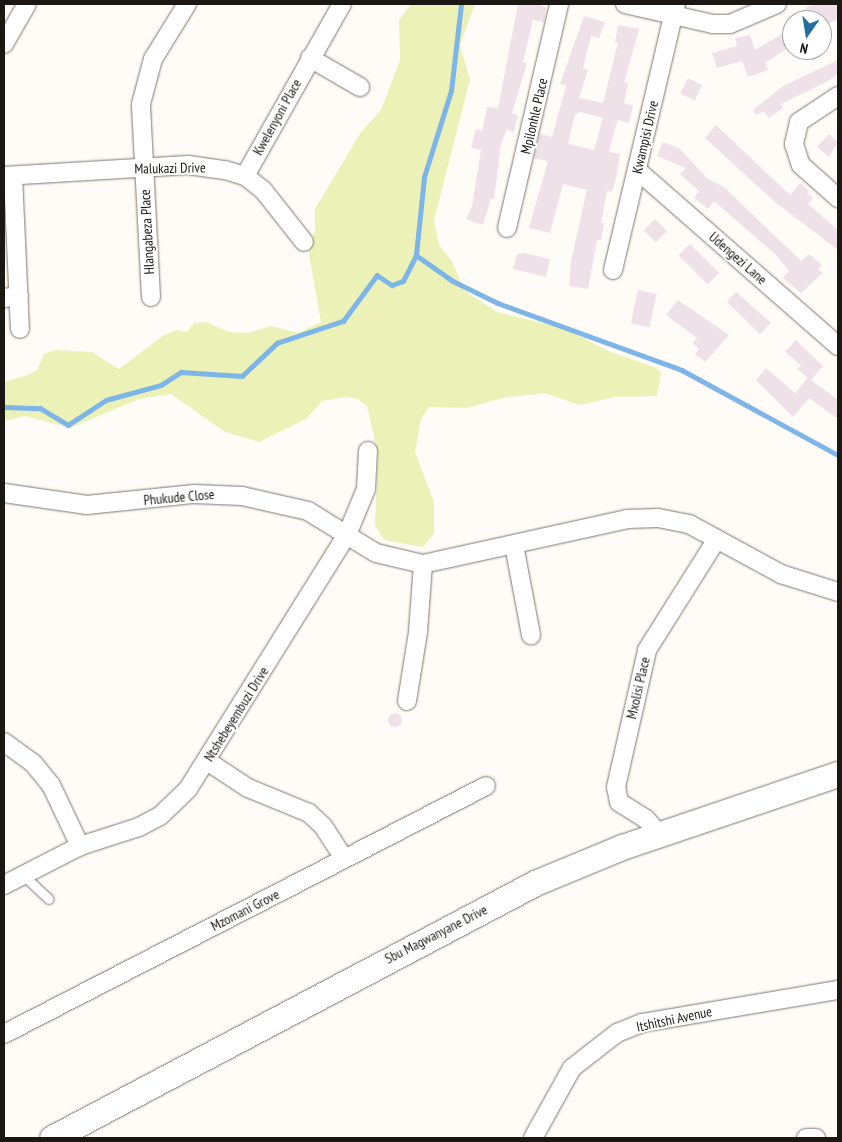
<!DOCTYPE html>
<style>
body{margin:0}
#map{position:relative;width:842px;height:1142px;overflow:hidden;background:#fffbf7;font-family:"PT Sans Narrow",sans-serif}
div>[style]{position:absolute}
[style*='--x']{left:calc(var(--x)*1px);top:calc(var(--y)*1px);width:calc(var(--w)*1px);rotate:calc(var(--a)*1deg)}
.green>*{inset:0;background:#ecf2b7}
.stream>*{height:4.5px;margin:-2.25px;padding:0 2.25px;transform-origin:2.25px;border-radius:2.25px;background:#7eb5e8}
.building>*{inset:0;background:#efe1e8;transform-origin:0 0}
.round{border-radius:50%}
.roads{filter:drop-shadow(0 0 1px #7f776e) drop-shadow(0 0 1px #7f776e)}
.service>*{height:9px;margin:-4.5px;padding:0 4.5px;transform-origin:4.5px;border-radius:4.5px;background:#fff}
.minor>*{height:18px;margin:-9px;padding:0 9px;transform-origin:9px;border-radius:9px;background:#fff}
.secondary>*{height:25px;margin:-12.5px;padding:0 12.5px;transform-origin:12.5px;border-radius:12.5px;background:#fff}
span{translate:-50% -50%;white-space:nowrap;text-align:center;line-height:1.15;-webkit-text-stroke:4px #fff;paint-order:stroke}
.street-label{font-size:14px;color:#1b1814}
.frame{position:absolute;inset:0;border:5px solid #1b1814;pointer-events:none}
.north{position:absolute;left:782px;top:10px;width:50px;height:50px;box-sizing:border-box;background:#fff;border:1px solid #a4a3a1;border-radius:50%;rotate:193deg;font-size:14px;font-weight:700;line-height:20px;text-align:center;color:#1b1814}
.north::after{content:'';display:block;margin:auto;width:18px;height:22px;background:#246ea1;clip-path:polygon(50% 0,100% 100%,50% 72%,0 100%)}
</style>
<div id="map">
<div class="green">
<div style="clip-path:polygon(411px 4px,475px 4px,460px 45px,470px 80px,434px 220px,439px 245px,451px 260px,465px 291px,497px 312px,564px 328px,608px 351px,657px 368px,661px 373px,657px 396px,615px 397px,579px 405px,545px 393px,502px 398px,467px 408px,429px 407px,421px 419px,415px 452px,434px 502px,434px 534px,423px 547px,384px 540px,375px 525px,378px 454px,367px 406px,358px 399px,346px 397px,322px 401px,306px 419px,259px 442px,225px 432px,171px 394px,139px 399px,70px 428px,25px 416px,4px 421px,4px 382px,28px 375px,37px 370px,44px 354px,55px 350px,92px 352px,119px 369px,164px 335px,176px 330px,187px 332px,194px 323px,206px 322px,229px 332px,247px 333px,271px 326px,298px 333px,321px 322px,308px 248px,315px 232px,315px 209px,361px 132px,381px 110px,400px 60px,399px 20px)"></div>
</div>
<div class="stream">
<div style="--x:416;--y:255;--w:45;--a:35.1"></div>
<div style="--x:453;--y:281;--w:50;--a:26.1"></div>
<div style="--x:498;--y:303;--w:196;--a:20"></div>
<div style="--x:682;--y:370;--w:178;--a:28.6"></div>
<div style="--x:4;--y:407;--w:36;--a:2"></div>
<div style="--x:40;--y:408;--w:33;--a:31"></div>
<div style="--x:68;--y:425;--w:45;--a:-33.3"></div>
<div style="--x:106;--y:400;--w:57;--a:-15.3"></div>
<div style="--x:161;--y:385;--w:24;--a:-33"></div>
<div style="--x:181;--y:372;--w:61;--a:3.8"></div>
<div style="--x:242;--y:376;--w:48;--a:-43.3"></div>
<div style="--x:277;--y:343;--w:70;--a:-18.4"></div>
<div style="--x:343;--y:321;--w:57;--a:-53.5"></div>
<div style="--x:377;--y:275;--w:18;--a:34"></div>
<div style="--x:392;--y:285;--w:12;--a:-20"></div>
<div style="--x:403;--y:281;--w:29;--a:-63"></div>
<div style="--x:416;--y:255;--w:78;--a:-84.1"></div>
<div style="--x:424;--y:177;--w:90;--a:-72.6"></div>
<div style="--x:451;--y:91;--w:88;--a:-83.4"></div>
</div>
<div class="building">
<div style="clip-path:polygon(518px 4px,539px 4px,546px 8px,544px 22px,533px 20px,523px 62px,527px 63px,512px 113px,518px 115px,514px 132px,507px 130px,501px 143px,494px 199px,491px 199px,483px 225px,466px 219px,472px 206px,481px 150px,471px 148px,476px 129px,482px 131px,487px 107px,498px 108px)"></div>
<div style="clip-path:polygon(815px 4px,838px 4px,838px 19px,822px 27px,822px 20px,810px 20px,805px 8px)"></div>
<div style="clip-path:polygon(evenodd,584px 16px,605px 22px,599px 38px,591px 36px,583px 68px,588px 70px,579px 98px,603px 103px,618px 43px,615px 42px,618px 25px,639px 29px,624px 83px,628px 83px,624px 103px,633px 106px,629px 123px,618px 120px,614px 132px,609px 152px,620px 154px,616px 178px,612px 192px,607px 191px,601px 223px,604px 223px,601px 240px,597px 240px,588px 289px,569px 286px,571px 261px,587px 190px,563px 184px,550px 233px,529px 228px,548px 161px,534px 158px,540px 134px,552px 137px,566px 86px,560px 84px,584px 16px,581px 112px,603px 118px,594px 150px,568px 144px,575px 114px,581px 112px)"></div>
<div style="clip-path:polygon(792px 28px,792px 45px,765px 63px,768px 70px,748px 77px,742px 61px,717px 68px,712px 53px,737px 46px,735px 38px,750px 35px,755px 50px)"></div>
<div style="clip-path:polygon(838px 60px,838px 74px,828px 81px,781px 104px,783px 108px,769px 118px,764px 111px,756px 115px,753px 110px,783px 86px)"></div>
<div style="left:688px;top:78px;width:16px;height:17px;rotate:27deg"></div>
<div style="clip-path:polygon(716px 125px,790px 195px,800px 183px,809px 191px,807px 193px,813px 198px,808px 204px,838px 230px,838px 250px,775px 202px,705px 138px)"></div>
<div style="clip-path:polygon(829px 134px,838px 142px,829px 157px,817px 147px)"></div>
<div style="clip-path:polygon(663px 142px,679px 148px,708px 179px,724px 187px,801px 261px,809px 254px,822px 265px,818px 269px,823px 273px,801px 293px,783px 278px,789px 271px,776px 255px,714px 201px,708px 209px,694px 198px,699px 191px,680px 174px,686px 168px,657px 156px)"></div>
<div style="left:655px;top:219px;width:17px;height:16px;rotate:45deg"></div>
<div style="left:690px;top:244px;width:41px;height:16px;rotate:45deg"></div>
<div style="clip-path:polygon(524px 253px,550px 259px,546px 277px,513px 269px,517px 254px)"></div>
<div style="left:638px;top:290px;width:19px;height:34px;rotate:12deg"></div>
<div style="clip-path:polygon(736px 292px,771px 323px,760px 334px,727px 302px)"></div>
<div style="clip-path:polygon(678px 300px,729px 335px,705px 362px,695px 354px,699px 349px,693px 343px,697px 338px,666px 315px)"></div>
<div style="clip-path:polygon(796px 340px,823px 366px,811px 380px,838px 400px,838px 419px,809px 398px,793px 417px,756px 380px,766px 368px,795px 393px,808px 378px,797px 369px,801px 365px,785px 352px)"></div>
<div class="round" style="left:388px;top:713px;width:14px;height:14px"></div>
</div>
<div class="roads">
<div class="service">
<div style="--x:23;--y:875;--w:35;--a:43"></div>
</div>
<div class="minor">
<div style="--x:625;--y:4;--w:90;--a:12.8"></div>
<div style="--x:713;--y:24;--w:17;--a:0"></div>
<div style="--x:730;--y:24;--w:51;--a:-23.1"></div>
<div style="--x:4;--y:44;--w:46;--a:-60.1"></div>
<div style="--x:310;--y:58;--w:58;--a:30.1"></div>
<div style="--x:838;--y:96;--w:47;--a:146.3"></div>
<div style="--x:799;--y:122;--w:23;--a:103"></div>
<div style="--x:794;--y:144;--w:22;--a:72"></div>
<div style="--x:801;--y:165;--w:50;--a:41.7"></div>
<div style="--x:637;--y:170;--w:267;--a:41.2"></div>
<div style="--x:4;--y:176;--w:184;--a:-3.4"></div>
<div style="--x:188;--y:165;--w:37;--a:8"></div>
<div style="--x:225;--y:170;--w:21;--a:17"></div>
<div style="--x:245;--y:176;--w:23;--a:38"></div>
<div style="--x:263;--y:190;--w:66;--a:51.7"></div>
<div style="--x:13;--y:176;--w:153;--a:87.4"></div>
<div style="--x:245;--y:176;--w:197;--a:-60.6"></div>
<div style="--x:507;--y:228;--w:230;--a:-76.9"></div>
<div style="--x:613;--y:270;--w:273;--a:-76.7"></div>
<div style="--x:151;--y:297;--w:193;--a:-93"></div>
<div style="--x:141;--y:104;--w:47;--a:-75.1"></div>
<div style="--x:153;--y:59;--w:65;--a:-58.3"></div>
<div style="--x:4;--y:298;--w:15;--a:-8"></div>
<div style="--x:4;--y:493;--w:84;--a:8.2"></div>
<div style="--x:87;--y:505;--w:108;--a:-5.9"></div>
<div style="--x:194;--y:494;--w:48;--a:2.4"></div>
<div style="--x:242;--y:496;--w:68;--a:12.8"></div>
<div style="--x:308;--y:511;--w:80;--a:31.7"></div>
<div style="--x:376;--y:553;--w:48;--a:13.2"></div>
<div style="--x:423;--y:564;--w:209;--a:-12.4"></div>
<div style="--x:627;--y:519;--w:31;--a:-2"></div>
<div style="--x:658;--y:518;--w:32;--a:11"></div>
<div style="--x:689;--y:524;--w:105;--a:28.5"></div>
<div style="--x:781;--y:574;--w:60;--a:17.5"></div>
<div style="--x:514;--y:545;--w:92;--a:79.3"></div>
<div style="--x:407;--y:701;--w:70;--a:-80.9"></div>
<div style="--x:418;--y:632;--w:68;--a:-85.8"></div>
<div style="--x:4;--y:742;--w:36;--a:36"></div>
<div style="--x:33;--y:763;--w:28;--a:51"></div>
<div style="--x:51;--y:785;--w:68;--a:64.6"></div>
<div style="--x:207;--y:761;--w:49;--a:33.4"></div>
<div style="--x:248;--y:788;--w:66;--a:22.3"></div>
<div style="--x:309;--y:813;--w:19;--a:43"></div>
<div style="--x:323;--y:826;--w:38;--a:57"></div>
<div style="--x:659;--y:834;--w:20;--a:-131"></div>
<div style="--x:646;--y:819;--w:32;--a:-148"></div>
<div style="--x:619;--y:802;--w:15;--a:-101"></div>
<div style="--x:616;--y:787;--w:140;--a:-77.2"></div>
<div style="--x:647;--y:650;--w:131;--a:-57.8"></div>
<div style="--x:4;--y:885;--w:85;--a:-27.2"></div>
<div style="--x:80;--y:846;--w:62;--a:-17.9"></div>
<div style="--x:139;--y:827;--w:24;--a:-28"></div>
<div style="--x:160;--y:816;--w:39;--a:-44"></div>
<div style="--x:188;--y:789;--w:300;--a:-58"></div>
<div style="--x:347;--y:535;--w:50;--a:-67.6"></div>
<div style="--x:366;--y:489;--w:38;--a:-87"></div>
<div style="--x:4;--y:1034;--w:542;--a:-27.23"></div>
<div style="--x:533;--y:1138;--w:80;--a:-60.9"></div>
<div style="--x:572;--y:1068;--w:57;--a:-37.9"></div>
<div style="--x:617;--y:1033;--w:27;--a:-22"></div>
<div style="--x:642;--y:1023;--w:199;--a:-9.6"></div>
<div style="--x:806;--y:1138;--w:10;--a:0"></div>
</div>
<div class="secondary">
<div style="--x:52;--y:1138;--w:546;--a:-27.83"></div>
<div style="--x:535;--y:883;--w:94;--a:-22.5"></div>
<div style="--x:622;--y:847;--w:228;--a:-18.7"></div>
</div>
</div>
<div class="street-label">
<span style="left:534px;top:116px;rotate:-77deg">Mpilonhle Place</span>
<span style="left:277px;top:117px;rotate:-61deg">Kwelenyoni Place</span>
<span style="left:645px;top:137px;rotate:-77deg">Kwampisi Drive</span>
<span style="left:170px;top:168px;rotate:-1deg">Malukazi Drive</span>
<span style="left:147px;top:232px;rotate:-93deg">Hlangabeza Place</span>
<span style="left:738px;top:258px;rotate:41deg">Udengezi Lane</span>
<span style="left:179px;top:497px;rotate:-5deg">Phukude Close</span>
<span style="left:638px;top:688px;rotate:-77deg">Mxolisi Place</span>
<span style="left:236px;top:714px;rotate:-58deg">Ntshebeyembuzi Drive</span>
<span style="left:245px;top:910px;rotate:-27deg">Mzomani Grove</span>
<span style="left:436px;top:934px;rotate:-27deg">Sbu Magwanyane Drive</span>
<span style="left:674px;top:1019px;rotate:-12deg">Itshitshi Avenue</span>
</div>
<div class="frame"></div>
<div class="north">N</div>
</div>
